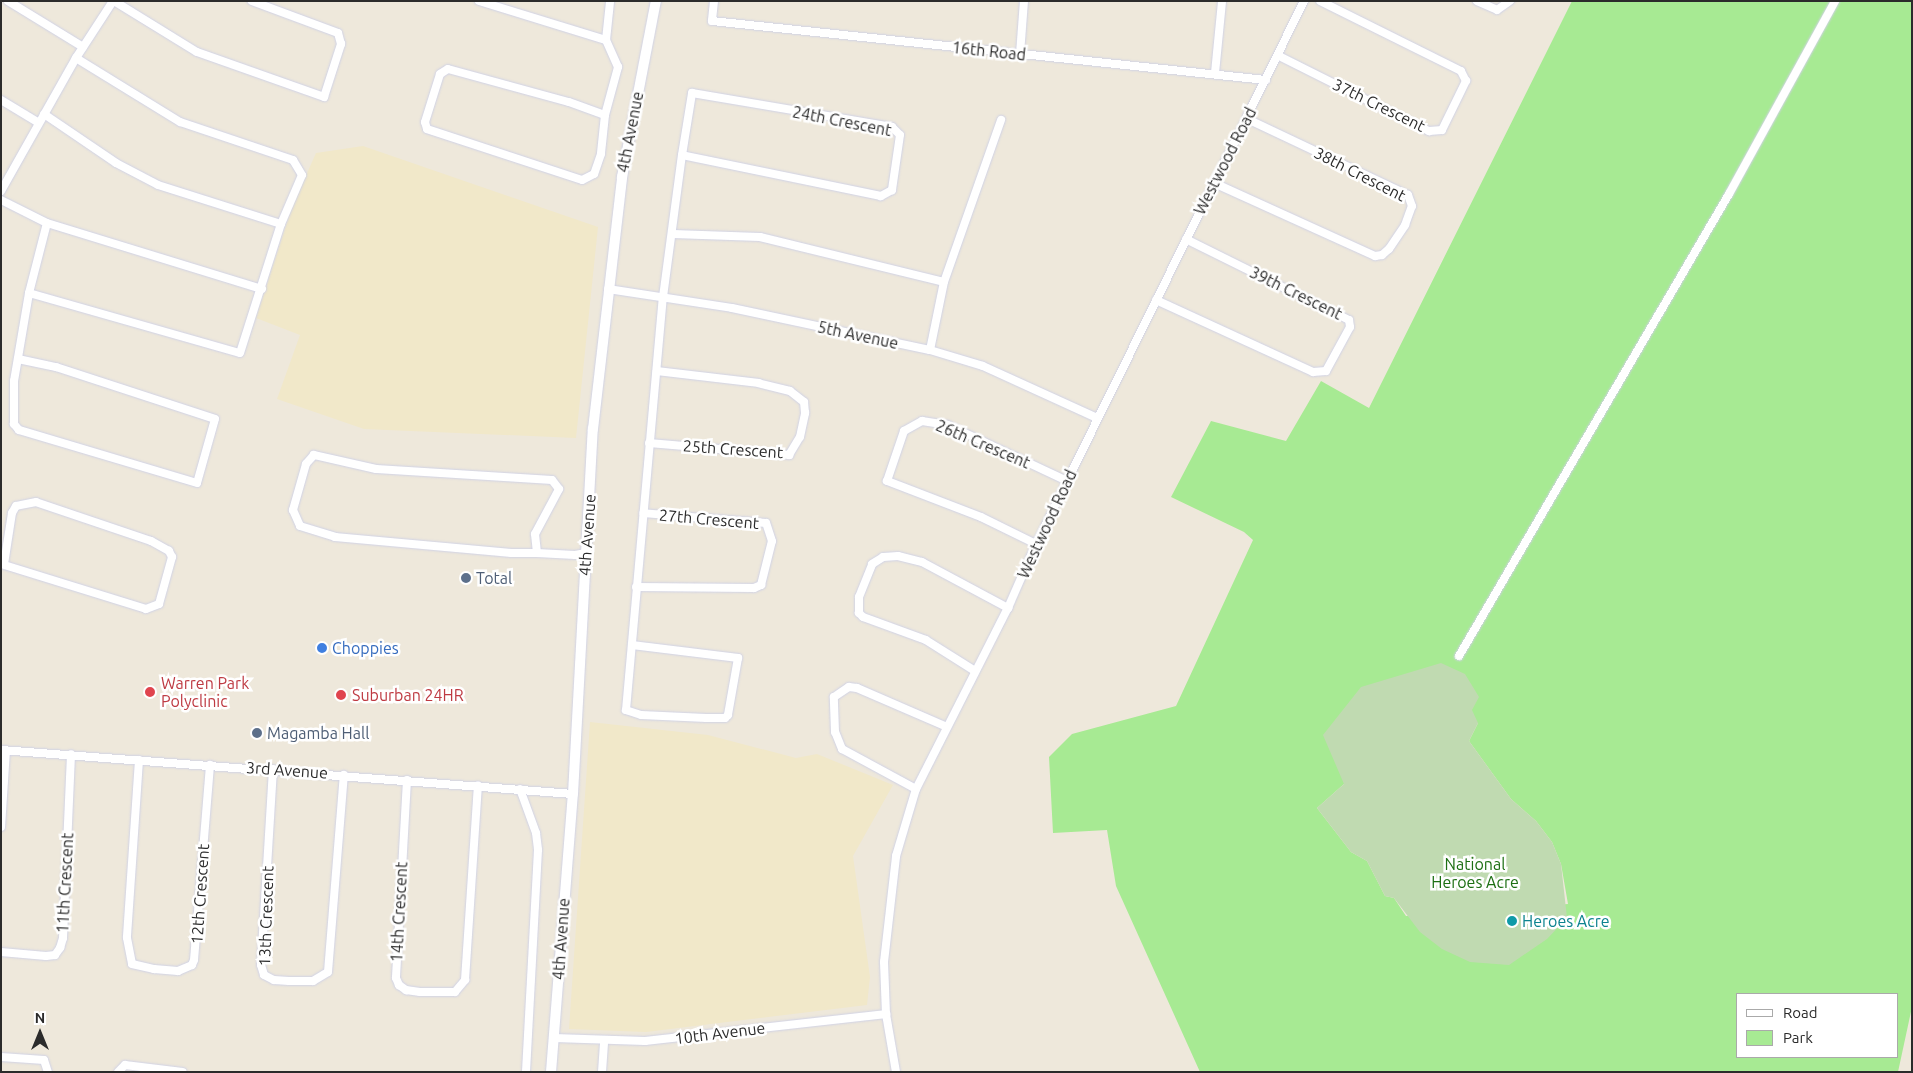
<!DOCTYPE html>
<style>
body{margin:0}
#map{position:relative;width:1913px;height:1073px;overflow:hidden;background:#eee8db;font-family:Ubuntu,sans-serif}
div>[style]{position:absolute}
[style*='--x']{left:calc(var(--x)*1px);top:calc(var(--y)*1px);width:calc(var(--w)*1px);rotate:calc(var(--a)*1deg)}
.education>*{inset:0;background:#f1e8c9}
.green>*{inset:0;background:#a7ea93}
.cemetery>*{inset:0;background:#c0dab1}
.roads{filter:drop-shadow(0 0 1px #d0d2e5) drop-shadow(0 0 1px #d0d2e5)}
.minor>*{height:8px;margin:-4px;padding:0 4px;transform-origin:4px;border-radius:4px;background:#fff}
.tertiary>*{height:10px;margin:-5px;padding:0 5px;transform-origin:5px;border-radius:5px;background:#fff}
.dots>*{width:14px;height:14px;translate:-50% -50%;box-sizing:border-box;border:2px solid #fff;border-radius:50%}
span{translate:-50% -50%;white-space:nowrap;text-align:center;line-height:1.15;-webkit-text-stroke:5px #fff;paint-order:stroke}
.street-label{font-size:16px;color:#2b2b2b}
.service-label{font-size:16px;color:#4e5e75}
.left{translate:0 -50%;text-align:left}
.shop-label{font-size:16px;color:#366cbe}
.health-label{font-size:16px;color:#be3a42}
.park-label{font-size:16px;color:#1d6f13}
.culture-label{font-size:16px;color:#0d838f}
.frame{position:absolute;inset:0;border:2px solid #2b2b2b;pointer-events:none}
.legend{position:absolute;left:1736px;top:993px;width:162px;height:65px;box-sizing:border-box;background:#fff;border:1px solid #aaa;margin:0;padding:6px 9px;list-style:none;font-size:15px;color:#2b2b2b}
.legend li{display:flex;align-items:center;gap:10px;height:25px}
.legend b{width:25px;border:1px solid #aaa}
.north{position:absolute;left:15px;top:1008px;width:50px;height:50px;-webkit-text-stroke:4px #fff;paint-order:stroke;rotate:0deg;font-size:14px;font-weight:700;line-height:20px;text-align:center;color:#2b2b2b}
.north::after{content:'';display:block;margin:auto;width:18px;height:22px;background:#2b2b2b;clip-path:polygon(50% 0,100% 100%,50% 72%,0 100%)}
</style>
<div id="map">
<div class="education">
<div style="clip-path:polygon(363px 146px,598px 227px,576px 438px,364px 429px,277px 399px,300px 335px,256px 318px,292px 207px,316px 153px)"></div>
<div style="clip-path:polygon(590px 722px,708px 735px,796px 758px,817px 754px,893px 785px,853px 856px,870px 977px,867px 1005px,646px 1032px,569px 1029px)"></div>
</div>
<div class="green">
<div style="clip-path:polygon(evenodd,1572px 1px,1912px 1px,1912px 1007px,1898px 1072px,1200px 1072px,1116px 886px,1107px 830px,1053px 833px,1049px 757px,1072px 734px,1176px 706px,1253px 540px,1244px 532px,1171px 497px,1211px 421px,1286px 441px,1321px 381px,1369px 408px,1572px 1px,1478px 723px,1469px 741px,1511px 799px,1536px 821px,1552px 842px,1561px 864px,1568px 904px,1406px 916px,1394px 898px,1385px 896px,1367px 861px,1351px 852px,1317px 808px,1344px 784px,1478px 723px,1572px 1px,1737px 994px,1897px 994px,1897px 1057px,1737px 1057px,1737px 994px)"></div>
</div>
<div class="cemetery">
<div style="clip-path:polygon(1441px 663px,1465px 674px,1479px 697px,1472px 710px,1478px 723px,1469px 741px,1511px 799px,1536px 821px,1552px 842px,1561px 864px,1567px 918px,1547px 939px,1509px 965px,1470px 962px,1442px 949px,1420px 932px,1394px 898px,1385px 896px,1367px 861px,1351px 852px,1317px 808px,1344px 784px,1323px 735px,1361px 687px)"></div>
</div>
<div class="roads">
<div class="minor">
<div style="--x:8;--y:1;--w:88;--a:31.5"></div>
<div style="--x:114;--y:1;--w:97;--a:31.6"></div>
<div style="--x:197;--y:52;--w:135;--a:19.5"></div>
<div style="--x:324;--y:97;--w:56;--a:-72.2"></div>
<div style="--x:341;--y:44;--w:11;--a:-105"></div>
<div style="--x:338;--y:33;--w:92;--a:-159.6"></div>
<div style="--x:479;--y:1;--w:133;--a:17.1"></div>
<div style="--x:606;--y:40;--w:39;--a:-84"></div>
<div style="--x:714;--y:1;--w:20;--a:96"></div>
<div style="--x:712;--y:21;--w:557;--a:6.08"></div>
<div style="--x:1477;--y:1;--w:22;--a:24"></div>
<div style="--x:1497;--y:10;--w:16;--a:-35"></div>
<div style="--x:1020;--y:54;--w:53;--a:-85.7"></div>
<div style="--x:1279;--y:56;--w:168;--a:26.6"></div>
<div style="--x:1429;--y:131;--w:13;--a:-4"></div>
<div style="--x:1442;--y:130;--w:55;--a:-63.9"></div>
<div style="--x:1466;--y:81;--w:11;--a:-117"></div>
<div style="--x:1461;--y:71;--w:157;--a:-153.6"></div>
<div style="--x:1215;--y:73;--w:72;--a:-84.4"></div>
<div style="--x:1;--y:100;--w:44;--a:31.2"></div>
<div style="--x:44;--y:114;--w:87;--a:34.2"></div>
<div style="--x:116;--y:163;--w:47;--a:27.6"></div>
<div style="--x:158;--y:185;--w:129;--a:17.6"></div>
<div style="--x:605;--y:115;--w:39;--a:96"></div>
<div style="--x:601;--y:154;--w:21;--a:109"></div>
<div style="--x:594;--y:174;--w:13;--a:153"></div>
<div style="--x:582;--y:180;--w:163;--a:-161.8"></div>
<div style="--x:427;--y:129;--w:7;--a:-106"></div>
<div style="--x:425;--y:122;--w:50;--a:-72.6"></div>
<div style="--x:440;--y:74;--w:9;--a:-32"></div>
<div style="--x:448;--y:69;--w:125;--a:15.3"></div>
<div style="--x:569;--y:102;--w:38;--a:20"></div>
<div style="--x:605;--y:115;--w:50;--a:-74.8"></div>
<div style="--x:618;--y:67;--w:30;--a:-114"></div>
<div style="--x:1214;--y:183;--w:177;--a:24.4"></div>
<div style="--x:1375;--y:256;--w:7;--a:-8"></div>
<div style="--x:1382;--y:255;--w:9;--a:-41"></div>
<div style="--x:1389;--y:249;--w:29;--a:-56"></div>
<div style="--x:1405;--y:225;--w:20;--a:-70"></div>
<div style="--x:1412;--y:206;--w:12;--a:-110"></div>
<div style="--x:1408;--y:195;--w:178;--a:-154.7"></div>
<div style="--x:1;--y:191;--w:153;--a:-60.6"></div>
<div style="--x:76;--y:58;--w:68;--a:-57"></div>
<div style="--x:1;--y:200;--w:51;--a:26.6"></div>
<div style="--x:47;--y:223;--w:225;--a:17.1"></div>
<div style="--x:673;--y:234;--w:87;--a:2"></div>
<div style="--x:760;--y:237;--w:189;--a:13.7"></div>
<div style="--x:944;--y:282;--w:172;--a:-70.6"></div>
<div style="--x:608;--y:289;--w:125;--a:8.7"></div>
<div style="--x:732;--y:308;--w:202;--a:12"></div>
<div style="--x:930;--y:350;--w:55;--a:16.8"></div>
<div style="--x:983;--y:366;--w:125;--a:24.5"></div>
<div style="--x:29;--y:293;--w:219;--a:15.9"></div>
<div style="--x:240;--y:353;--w:135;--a:-72.4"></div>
<div style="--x:281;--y:224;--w:53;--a:-66.8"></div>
<div style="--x:302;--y:175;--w:17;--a:-121"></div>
<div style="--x:293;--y:160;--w:119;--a:-161.4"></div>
<div style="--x:180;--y:122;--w:122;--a:-148.4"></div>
<div style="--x:1156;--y:300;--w:173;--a:24.6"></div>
<div style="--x:1313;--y:372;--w:13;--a:-4"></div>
<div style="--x:1326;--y:371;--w:50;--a:-61.4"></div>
<div style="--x:1350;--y:327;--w:7;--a:-98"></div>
<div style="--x:1349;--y:320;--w:182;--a:-153.6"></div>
<div style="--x:930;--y:350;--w:69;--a:-78.4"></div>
<div style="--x:18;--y:359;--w:39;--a:12"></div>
<div style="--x:56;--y:367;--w:167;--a:18.1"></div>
<div style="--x:215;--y:419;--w:66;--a:105.7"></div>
<div style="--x:197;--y:483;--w:186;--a:-163.4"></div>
<div style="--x:19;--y:430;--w:8;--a:-130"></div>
<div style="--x:14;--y:424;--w:43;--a:-90"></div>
<div style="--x:14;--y:381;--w:89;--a:-80.3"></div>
<div style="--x:29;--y:293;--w:72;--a:-75.6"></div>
<div style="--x:649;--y:443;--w:141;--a:4.9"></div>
<div style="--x:789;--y:455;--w:21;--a:-59"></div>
<div style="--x:800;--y:437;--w:25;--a:-78"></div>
<div style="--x:805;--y:413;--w:11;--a:-95"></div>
<div style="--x:804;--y:402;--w:18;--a:-142"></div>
<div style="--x:790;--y:391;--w:32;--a:-166"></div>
<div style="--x:759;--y:383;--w:103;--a:-173.3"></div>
<div style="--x:1036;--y:544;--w:61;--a:-153.9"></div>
<div style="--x:981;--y:517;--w:101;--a:-159"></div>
<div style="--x:887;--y:481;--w:53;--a:-71.2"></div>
<div style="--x:904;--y:431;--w:21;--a:-29"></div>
<div style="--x:922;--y:421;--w:26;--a:9"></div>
<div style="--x:948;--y:425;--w:132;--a:25.2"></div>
<div style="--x:537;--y:553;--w:19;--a:-96"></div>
<div style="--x:535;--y:534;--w:51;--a:-61.9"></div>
<div style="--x:559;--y:489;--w:11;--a:-128"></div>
<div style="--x:552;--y:480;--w:176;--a:-176.4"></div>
<div style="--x:376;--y:469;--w:64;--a:-167.3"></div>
<div style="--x:314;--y:455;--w:12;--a:132"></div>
<div style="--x:306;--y:464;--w:48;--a:105.8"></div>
<div style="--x:293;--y:510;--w:17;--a:66"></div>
<div style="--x:300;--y:526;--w:37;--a:17"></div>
<div style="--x:335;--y:537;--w:177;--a:5.2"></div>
<div style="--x:511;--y:553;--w:26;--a:0"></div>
<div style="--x:537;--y:553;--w:38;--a:3"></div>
<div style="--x:575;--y:555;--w:10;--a:-11"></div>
<div style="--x:1;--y:564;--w:152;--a:17.2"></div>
<div style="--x:146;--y:609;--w:14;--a:-21"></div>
<div style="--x:159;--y:604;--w:49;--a:-74.5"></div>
<div style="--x:172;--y:557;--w:7;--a:-117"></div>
<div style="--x:169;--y:551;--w:21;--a:-151"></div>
<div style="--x:151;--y:541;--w:121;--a:-161.3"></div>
<div style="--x:36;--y:502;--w:20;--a:169"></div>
<div style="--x:16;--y:506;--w:8;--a:120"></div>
<div style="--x:12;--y:513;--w:52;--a:98.9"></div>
<div style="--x:636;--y:587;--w:118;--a:0.5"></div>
<div style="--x:754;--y:588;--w:8;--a:-23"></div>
<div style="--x:761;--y:585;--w:45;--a:-76"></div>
<div style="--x:772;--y:541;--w:19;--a:-108"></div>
<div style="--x:766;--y:523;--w:123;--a:-175.4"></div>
<div style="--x:632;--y:645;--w:107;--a:7"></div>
<div style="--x:738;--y:658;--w:58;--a:100"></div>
<div style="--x:728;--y:715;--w:4;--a:135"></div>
<div style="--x:725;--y:718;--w:19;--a:180"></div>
<div style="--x:706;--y:718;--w:65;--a:-177.4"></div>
<div style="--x:641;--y:715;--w:16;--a:-162"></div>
<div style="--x:626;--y:710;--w:415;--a:-84.9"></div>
<div style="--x:663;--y:297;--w:143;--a:-82.4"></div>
<div style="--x:682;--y:155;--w:63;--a:-80.8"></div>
<div style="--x:692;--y:93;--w:203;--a:9.6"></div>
<div style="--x:892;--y:127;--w:11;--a:45"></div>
<div style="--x:900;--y:135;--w:56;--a:98.3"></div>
<div style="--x:892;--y:190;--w:13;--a:151"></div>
<div style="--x:881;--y:196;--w:203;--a:-168.4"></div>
<div style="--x:1459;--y:656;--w:535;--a:-59.7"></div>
<div style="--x:1729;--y:194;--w:220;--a:-61.2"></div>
<div style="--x:975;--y:671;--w:58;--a:-147.7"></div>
<div style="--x:926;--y:640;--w:67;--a:-159.9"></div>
<div style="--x:863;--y:617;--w:6;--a:-135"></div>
<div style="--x:859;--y:613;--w:16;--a:-90"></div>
<div style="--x:859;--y:597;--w:35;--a:-68"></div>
<div style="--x:872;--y:564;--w:13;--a:-32"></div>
<div style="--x:883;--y:557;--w:15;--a:-4"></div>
<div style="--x:898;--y:556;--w:25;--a:14"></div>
<div style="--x:922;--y:562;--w:98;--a:28.1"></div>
<div style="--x:1;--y:750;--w:574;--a:4.4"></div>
<div style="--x:139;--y:760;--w:178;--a:93.9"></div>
<div style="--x:127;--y:938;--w:26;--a:79"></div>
<div style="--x:132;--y:964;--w:23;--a:13"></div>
<div style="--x:154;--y:969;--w:24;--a:5"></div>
<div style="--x:178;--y:971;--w:15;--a:-23"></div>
<div style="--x:192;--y:965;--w:5;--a:-68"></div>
<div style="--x:194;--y:960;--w:196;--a:-85.3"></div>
<div style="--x:273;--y:769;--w:196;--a:93.5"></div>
<div style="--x:261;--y:965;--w:10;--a:73"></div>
<div style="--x:264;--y:975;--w:11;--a:27"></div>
<div style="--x:274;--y:980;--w:15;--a:4"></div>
<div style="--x:289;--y:981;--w:24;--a:0"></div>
<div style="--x:313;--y:981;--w:17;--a:-31"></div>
<div style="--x:328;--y:972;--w:198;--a:-85.4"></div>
<div style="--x:407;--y:780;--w:198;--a:93.2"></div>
<div style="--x:396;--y:978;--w:8;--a:67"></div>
<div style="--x:399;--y:985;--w:9;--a:36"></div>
<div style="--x:406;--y:990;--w:14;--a:8"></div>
<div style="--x:420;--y:992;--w:35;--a:0"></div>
<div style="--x:455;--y:992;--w:16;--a:-50"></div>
<div style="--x:465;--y:980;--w:195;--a:-86.2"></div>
<div style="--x:520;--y:789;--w:47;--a:70"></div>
<div style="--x:536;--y:833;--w:17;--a:83"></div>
<div style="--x:538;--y:850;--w:222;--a:93.1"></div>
<div style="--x:916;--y:789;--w:84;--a:-151.6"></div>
<div style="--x:842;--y:749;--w:18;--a:-112"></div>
<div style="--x:835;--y:732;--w:35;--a:-92"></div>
<div style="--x:834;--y:697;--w:18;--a:-34"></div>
<div style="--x:849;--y:687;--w:8;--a:7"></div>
<div style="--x:857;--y:688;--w:96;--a:23.4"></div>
<div style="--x:1;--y:827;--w:77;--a:-86.3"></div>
<div style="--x:1;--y:952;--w:45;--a:5.1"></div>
<div style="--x:46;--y:956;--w:9;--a:-6"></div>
<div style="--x:55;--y:955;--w:9;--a:-54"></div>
<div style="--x:60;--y:948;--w:10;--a:-73"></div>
<div style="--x:63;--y:938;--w:184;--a:-87.5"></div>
<div style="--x:554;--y:1038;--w:91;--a:1.9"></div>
<div style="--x:645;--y:1041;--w:243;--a:-6.4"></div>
<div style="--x:1;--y:1057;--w:43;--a:4"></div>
<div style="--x:44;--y:1060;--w:13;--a:72"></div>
<div style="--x:118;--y:1072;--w:10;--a:-45"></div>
<div style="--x:125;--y:1065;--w:58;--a:6.9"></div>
<div style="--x:602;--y:1072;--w:32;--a:-86"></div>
<div style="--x:896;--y:1072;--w:59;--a:-99.8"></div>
<div style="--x:886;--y:1014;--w:52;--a:-92.2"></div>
<div style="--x:884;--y:962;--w:107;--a:-83.5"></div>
<div style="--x:896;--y:856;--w:70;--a:-73.4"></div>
<div style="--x:916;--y:789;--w:203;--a:-63.1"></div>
<div style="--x:1008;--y:608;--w:70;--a:-66.4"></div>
<div style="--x:1036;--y:544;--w:606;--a:-63.73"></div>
</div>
<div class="tertiary">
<div style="--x:551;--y:1072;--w:279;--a:-85.5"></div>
<div style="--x:573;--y:794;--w:366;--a:-86.9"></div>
<div style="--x:593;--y:429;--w:254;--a:-83.4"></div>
<div style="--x:622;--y:177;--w:179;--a:-79.1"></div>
</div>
</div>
<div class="dots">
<div style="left:466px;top:578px;background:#5c6f8a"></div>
<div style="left:322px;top:648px;background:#3f7fe0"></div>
<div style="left:150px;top:692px;background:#e0444e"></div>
<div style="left:341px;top:695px;background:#e0444e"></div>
<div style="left:257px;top:733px;background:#5c6f8a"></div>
<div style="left:1512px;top:921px;background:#0f9aa8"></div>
</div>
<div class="street-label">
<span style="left:989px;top:51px;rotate:6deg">16th Road</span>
<span style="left:1379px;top:105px;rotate:26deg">37th Crescent</span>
<span style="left:842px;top:121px;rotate:11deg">24th Crescent</span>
<span style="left:630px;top:132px;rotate:-79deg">4th Avenue</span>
<span style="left:1225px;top:161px;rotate:-63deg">Westwood Road</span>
<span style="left:1360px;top:174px;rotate:27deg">38th Crescent</span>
<span style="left:1296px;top:293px;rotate:26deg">39th Crescent</span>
<span style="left:858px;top:335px;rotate:12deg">5th Avenue</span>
<span style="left:983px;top:444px;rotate:23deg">26th Crescent</span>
<span style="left:733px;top:449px;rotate:4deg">25th Crescent</span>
<span style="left:709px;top:519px;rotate:5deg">27th Crescent</span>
<span style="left:1047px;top:524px;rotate:-65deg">Westwood Road</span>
<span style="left:587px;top:535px;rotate:-86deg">4th Avenue</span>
<span style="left:287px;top:770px;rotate:4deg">3rd Avenue</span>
<span style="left:65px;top:883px;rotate:-87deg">11th Crescent</span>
<span style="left:200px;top:894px;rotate:-86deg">12th Crescent</span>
<span style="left:399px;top:912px;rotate:-87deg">14th Crescent</span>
<span style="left:266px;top:916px;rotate:-88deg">13th Crescent</span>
<span style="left:561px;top:939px;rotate:-86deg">4th Avenue</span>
<span style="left:720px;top:1033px;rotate:-7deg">10th Avenue</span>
</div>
<div class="service-label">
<span class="left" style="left:476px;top:578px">Total</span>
<span class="left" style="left:267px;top:733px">Magamba Hall</span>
</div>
<div class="shop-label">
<span class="left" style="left:332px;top:648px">Choppies</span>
</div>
<div class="health-label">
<span class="left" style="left:161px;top:692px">Warren Park<br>Polyclinic</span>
<span class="left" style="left:352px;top:695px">Suburban 24HR</span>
</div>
<div class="park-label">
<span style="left:1475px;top:873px">National<br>Heroes Acre</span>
</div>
<div class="culture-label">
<span class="left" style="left:1522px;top:921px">Heroes Acre</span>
</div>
<div class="frame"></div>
<ul class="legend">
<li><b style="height:6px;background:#fff"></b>Road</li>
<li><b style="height:14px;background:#a7ea93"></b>Park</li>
</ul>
<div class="north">N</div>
</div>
